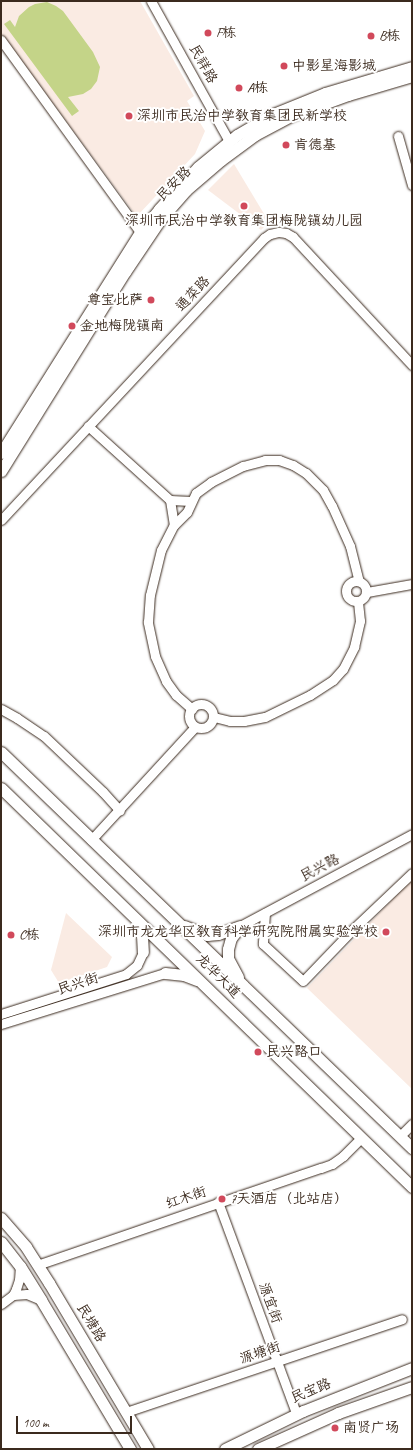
<!DOCTYPE html>
<meta charset="utf-8">
<style>
body{margin:0}
#map{position:relative;width:413px;height:1450px;overflow:hidden;background:#fff;font-family:Caveat,"LXGW WenKai TC",sans-serif}
div>[style]{position:absolute}
[style*='--x']{left:calc(var(--x)*1px);top:calc(var(--y)*1px);width:calc(var(--w)*1px);rotate:calc(var(--a)*1deg)}
.built>*{inset:0;background:#faebe3}
.green>*{inset:0;background:#c4d488}
.roads{filter:drop-shadow(0 0 1px #3b2a1e) drop-shadow(0 0 1px #3b2a1e)}
.minor>*{height:9px;margin:-4.5px;padding:0 4.5px;transform-origin:4.5px;border-radius:4.5px;background:#fff}
.minor>.ring{margin:-4.5px;padding:0;box-sizing:content-box;background:none;border:9px solid #fff;border-radius:50%}
.major>*{height:11px;margin:-5.5px;padding:0 5.5px;transform-origin:5.5px;border-radius:5.5px;background:#fff}
.dots>*{width:11px;height:11px;translate:-50% -50%;box-sizing:border-box;border:2px solid #fff;border-radius:50%}
span{translate:-50% -50%;white-space:nowrap;text-align:center;line-height:1.15;-webkit-text-stroke:4px #fff;paint-order:stroke}
.poi-label{font-size:14px;color:#3b2a1e}
.left{translate:0 -50%;text-align:left}
.right{translate:-100% -50%;text-align:right}
.street-label{font-size:14px;color:#3b2a1e}
.frame{position:absolute;inset:0;border:2px solid #3b2a1e;pointer-events:none}
.scale{position:absolute;left:16px;top:1416px;width:116px;height:18px;box-sizing:border-box;border:2px solid #3b2a1e;border-top:0;padding-left:5px;font-size:12px;line-height:14px;white-space:nowrap;color:#3b2a1e;-webkit-text-stroke:3px #fff;paint-order:stroke}
</style>
<div id="map">
<div class="built">
<div style="clip-path:polygon(1px 1px,140px 1px,194px 96px,187px 101px,205px 131px,195px 154px,139px 214px,134px 213px,1px 33px)"></div>
<div style="clip-path:polygon(234px 164px,269px 222px,261px 230px,208px 190px)"></div>
<div style="clip-path:polygon(412px 879px,412px 1089px,307px 988px)"></div>
<div style="clip-path:polygon(66px 913px,112px 957px,107px 967px,59px 983px,51px 970px)"></div>
</div>
<div class="green">
<div style="clip-path:polygon(47px 2px,56px 6px,63px 11px,93px 52px,100px 67px,97px 81px,91px 89px,83px 94px,68px 97px,79px 111px,72px 116px,4px 24px,10px 20px,15px 27px,19px 16px,29px 7px,35px 4px)"></div>
</div>
<div class="roads">
<div class="minor">
<div style="--x:151;--y:1;--w:160;--a:60.9"></div>
<div style="--x:1;--y:40;--w:237;--a:54.1"></div>
<div style="--x:398;--y:136;--w:51;--a:74.1"></div>
<div style="--x:88;--y:426;--w:110;--a:42.1"></div>
<div style="--x:170;--y:500;--w:21;--a:3"></div>
<div style="--x:170;--y:500;--w:25;--a:81"></div>
<div style="--x:1;--y:520;--w:386;--a:-47"></div>
<div style="--x:264;--y:238;--w:7;--a:-34"></div>
<div style="--x:270;--y:234;--w:9;--a:-13"></div>
<div style="--x:279;--y:232;--w:7;--a:8"></div>
<div style="--x:286;--y:233;--w:8;--a:30"></div>
<div style="--x:293;--y:237;--w:175;--a:47.1"></div>
<div class="ring" style="left:346px;top:581px;width:11px;height:11px"></div>
<div style="--x:367;--y:592;--w:46;--a:-10.1"></div>
<div class="ring" style="left:189px;top:704px;width:15px;height:15px"></div>
<div style="--x:1;--y:709;--w:18;--a:29"></div>
<div style="--x:17;--y:718;--w:32;--a:34"></div>
<div style="--x:44;--y:736;--w:81;--a:43.5"></div>
<div style="--x:103;--y:792;--w:25;--a:48"></div>
<div style="--x:192;--y:709;--w:21;--a:-139"></div>
<div style="--x:176;--y:695;--w:17;--a:-126"></div>
<div style="--x:166;--y:681;--w:27;--a:-114"></div>
<div style="--x:155;--y:656;--w:35;--a:-102"></div>
<div style="--x:148;--y:622;--w:27;--a:-86"></div>
<div style="--x:150;--y:595;--w:46;--a:-76.3"></div>
<div style="--x:161;--y:550;--w:28;--a:-63"></div>
<div style="--x:174;--y:525;--w:18;--a:-45"></div>
<div style="--x:187;--y:512;--w:21;--a:-65"></div>
<div style="--x:196;--y:493;--w:19;--a:-36"></div>
<div style="--x:211;--y:482;--w:36;--a:-27"></div>
<div style="--x:243;--y:466;--w:23;--a:-15"></div>
<div style="--x:265;--y:460;--w:14;--a:0"></div>
<div style="--x:279;--y:460;--w:15;--a:20"></div>
<div style="--x:293;--y:465;--w:15;--a:32"></div>
<div style="--x:306;--y:473;--w:24;--a:45"></div>
<div style="--x:323;--y:490;--w:18;--a:61"></div>
<div style="--x:332;--y:506;--w:44;--a:65.8"></div>
<div style="--x:350;--y:546;--w:36;--a:76"></div>
<div style="--x:214;--y:717;--w:16;--a:14"></div>
<div style="--x:230;--y:721;--w:14;--a:0"></div>
<div style="--x:244;--y:721;--w:21;--a:-11"></div>
<div style="--x:265;--y:717;--w:50;--a:-26.1"></div>
<div style="--x:310;--y:695;--w:27;--a:-33"></div>
<div style="--x:333;--y:680;--w:15;--a:-48"></div>
<div style="--x:343;--y:669;--w:25;--a:-63"></div>
<div style="--x:354;--y:647;--w:27;--a:-77"></div>
<div style="--x:360;--y:621;--w:20;--a:-96"></div>
<div style="--x:91;--y:840;--w:154;--a:-47.4"></div>
<div style="--x:265;--y:913;--w:31;--a:94"></div>
<div style="--x:263;--y:944;--w:54;--a:42.8"></div>
<div style="--x:303;--y:981;--w:72;--a:-46.1"></div>
<div style="--x:353;--y:929;--w:81;--a:-43.5"></div>
<div style="--x:240;--y:926;--w:195;--a:-28.1"></div>
<div style="--x:1;--y:1014;--w:131;--a:-17.7"></div>
<div style="--x:126;--y:974;--w:14;--a:-39"></div>
<div style="--x:137;--y:965;--w:14;--a:-65"></div>
<div style="--x:1;--y:1024;--w:172;--a:-17.3"></div>
<div style="--x:400;--y:1136;--w:17;--a:-45"></div>
<div style="--x:218;--y:1202;--w:225;--a:69.7"></div>
<div style="--x:37;--y:1265;--w:300;--a:-18.9"></div>
<div style="--x:321;--y:1168;--w:12;--a:-20"></div>
<div style="--x:332;--y:1164;--w:14;--a:-36"></div>
<div style="--x:343;--y:1156;--w:24;--a:-45"></div>
<div style="--x:13;--y:1295;--w:14;--a:-4"></div>
<div style="--x:27;--y:1294;--w:15;--a:23"></div>
<div style="--x:1;--y:1304;--w:15;--a:-37"></div>
<div style="--x:13;--y:1295;--w:7;--a:-63"></div>
<div style="--x:16;--y:1289;--w:9;--a:-72"></div>
<div style="--x:19;--y:1280;--w:14;--a:-86"></div>
<div style="--x:126;--y:1412;--w:291;--a:-18.6"></div>
</div>
<div class="major">
<div style="--x:1;--y:453;--w:261;--a:-57.8"></div>
<div style="--x:140;--y:232;--w:30;--a:-50"></div>
<div style="--x:159;--y:209;--w:57;--a:-47.1"></div>
<div style="--x:198;--y:167;--w:50;--a:-39.4"></div>
<div style="--x:237;--y:135;--w:42;--a:-30.3"></div>
<div style="--x:273;--y:114;--w:56;--a:-22"></div>
<div style="--x:325;--y:93;--w:91;--a:-16.6"></div>
<div style="--x:1;--y:471;--w:234;--a:-58.1"></div>
<div style="--x:125;--y:272;--w:63;--a:-56.1"></div>
<div style="--x:160;--y:220;--w:40;--a:-49"></div>
<div style="--x:186;--y:190;--w:46;--a:-40.6"></div>
<div style="--x:221;--y:160;--w:42;--a:-36.3"></div>
<div style="--x:255;--y:135;--w:40;--a:-28"></div>
<div style="--x:290;--y:116;--w:62;--a:-19.9"></div>
<div style="--x:348;--y:95;--w:67;--a:-16.5"></div>
<div style="--x:1;--y:752;--w:571;--a:43.94"></div>
<div style="--x:1;--y:788;--w:573;--a:44.15"></div>
<div style="--x:138;--y:922;--w:14;--a:73"></div>
<div style="--x:142;--y:935;--w:17;--a:87"></div>
<div style="--x:184;--y:926;--w:25;--a:21"></div>
<div style="--x:207;--y:935;--w:11;--a:-5"></div>
<div style="--x:218;--y:934;--w:23;--a:-20"></div>
<div style="--x:165;--y:973;--w:19;--a:6"></div>
<div style="--x:184;--y:975;--w:14;--a:21"></div>
<div style="--x:238;--y:977;--w:21;--a:-118"></div>
<div style="--x:228;--y:958;--w:9;--a:-90"></div>
<div style="--x:228;--y:949;--w:11;--a:-75"></div>
<div style="--x:231;--y:938;--w:14;--a:-51"></div>
<div style="--x:1;--y:1218;--w:38;--a:49"></div>
<div style="--x:26;--y:1247;--w:43;--a:57.4"></div>
<div style="--x:49;--y:1283;--w:193;--a:59.2"></div>
<div style="--x:1;--y:1242;--w:31;--a:52"></div>
<div style="--x:20;--y:1266;--w:40;--a:58"></div>
<div style="--x:41;--y:1300;--w:174;--a:59.1"></div>
<div style="--x:225;--y:1449;--w:87;--a:-26"></div>
<div style="--x:303;--y:1411;--w:117;--a:-21.5"></div>
<div style="--x:258;--y:1449;--w:88;--a:-24.2"></div>
<div style="--x:338;--y:1413;--w:78;--a:-19.4"></div>
</div>
</div>
<div class="dots">
<div style="left:208px;top:33px;background:#d1495b"></div>
<div style="left:371px;top:36px;background:#d1495b"></div>
<div style="left:284px;top:66px;background:#d1495b"></div>
<div style="left:239px;top:88px;background:#d1495b"></div>
<div style="left:129px;top:116px;background:#d1495b"></div>
<div style="left:286px;top:145px;background:#d1495b"></div>
<div style="left:244px;top:206px;background:#d1495b"></div>
<div style="left:151px;top:300px;background:#d1495b"></div>
<div style="left:72px;top:326px;background:#d1495b"></div>
<div style="left:386px;top:932px;background:#d1495b"></div>
<div style="left:11px;top:935px;background:#d1495b"></div>
<div style="left:258px;top:1052px;background:#d1495b"></div>
<div style="left:222px;top:1199px;background:#d1495b"></div>
<div style="left:335px;top:1428px;background:#d1495b"></div>
</div>
<div class="poi-label">
<span class="left" style="left:216px;top:33px">F栋</span>
<span class="left" style="left:379px;top:36px">B栋</span>
<span class="left" style="left:292px;top:66px">中影星海影城</span>
<span class="left" style="left:247px;top:88px">A栋</span>
<span class="left" style="left:137px;top:116px">深圳市民治中学教育集团民新学校</span>
<span class="left" style="left:294px;top:145px">肯德基</span>
<span style="left:244px;top:221px">深圳市民治中学教育集团梅陇镇幼儿园</span>
<span class="right" style="left:143px;top:300px">尊宝比萨</span>
<span class="left" style="left:80px;top:326px">金地梅陇镇南</span>
<span class="right" style="left:378px;top:932px">深圳市龙龙华区教育科学研究院附属实验学校</span>
<span class="left" style="left:19px;top:935px">C栋</span>
<span class="left" style="left:266px;top:1052px">民兴路口</span>
<span class="left" style="left:230px;top:1199px">7天酒店（北站店）</span>
<span class="left" style="left:343px;top:1428px">南贤广场</span>
</div>
<div class="street-label">
<span style="left:203px;top:64px;rotate:61deg">民祥路</span>
<span style="left:174px;top:184px;rotate:-45deg">民安路</span>
<span style="left:193px;top:294px;rotate:-47deg">通菜路</span>
<span style="left:320px;top:868px;rotate:-28deg">民兴路</span>
<span style="left:218px;top:976px;rotate:45deg">龙华大道</span>
<span style="left:78px;top:984px;rotate:-18deg">民兴街</span>
<span style="left:186px;top:1198px;rotate:-19deg">红木街</span>
<span style="left:270px;top:1303px;rotate:70deg">源宜街</span>
<span style="left:91px;top:1323px;rotate:59deg">民塘路</span>
<span style="left:260px;top:1353px;rotate:-19deg">源塘街</span>
<span style="left:311px;top:1391px;rotate:-23deg">民宝路</span>
</div>
<div class="frame"></div>
<div class="scale">100 m</div>
</div>
